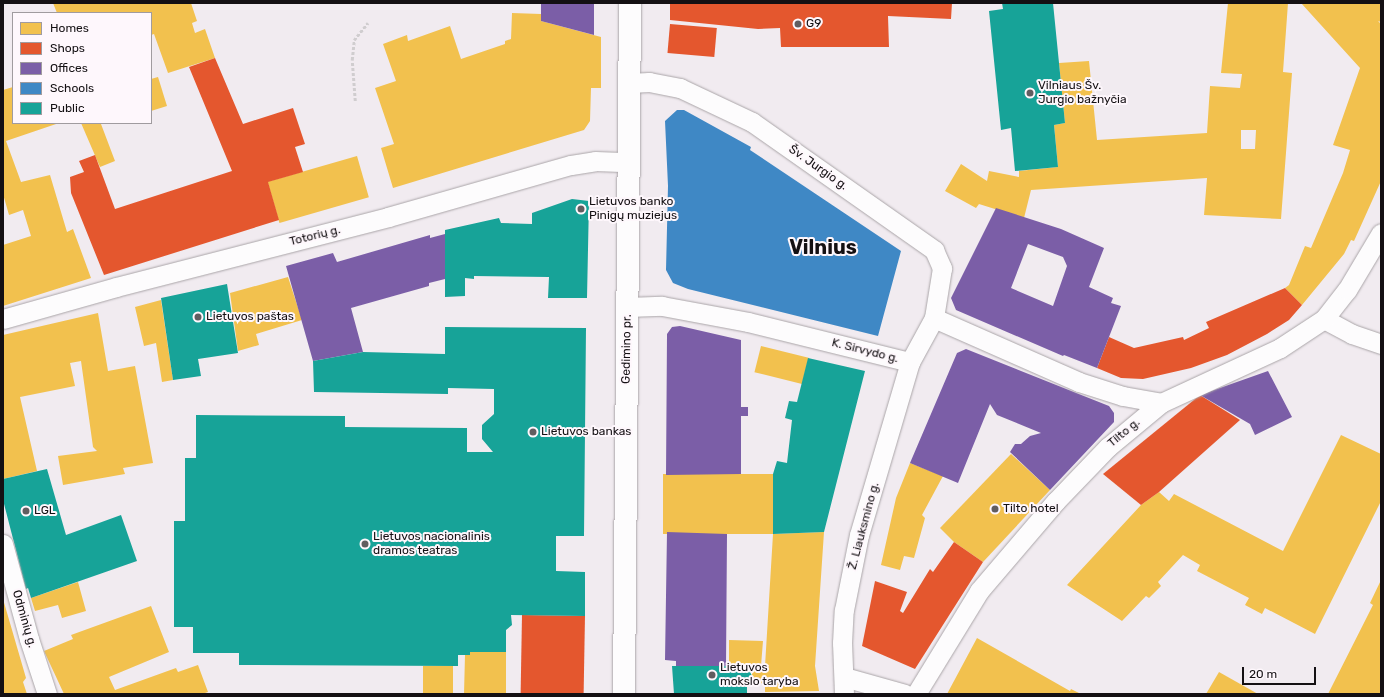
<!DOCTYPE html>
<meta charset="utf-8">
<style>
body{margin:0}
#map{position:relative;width:1384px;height:697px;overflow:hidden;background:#f1ebf0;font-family:Rubik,sans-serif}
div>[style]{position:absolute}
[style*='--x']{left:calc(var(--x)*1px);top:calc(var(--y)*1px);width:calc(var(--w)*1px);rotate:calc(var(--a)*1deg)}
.homes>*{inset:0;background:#f2c14e;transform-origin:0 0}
.shops>*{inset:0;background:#e4572e;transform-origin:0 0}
.offices>*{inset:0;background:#7b5ea7}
.schools>*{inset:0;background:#3f88c5}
.public>*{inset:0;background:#17a398}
.path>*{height:2.5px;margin-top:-1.25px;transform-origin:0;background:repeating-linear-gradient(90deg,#d0cdcf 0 3px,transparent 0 5px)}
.roads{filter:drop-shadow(0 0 1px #aaa5a8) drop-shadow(0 0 1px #aaa5a8)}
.minor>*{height:19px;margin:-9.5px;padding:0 9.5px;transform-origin:9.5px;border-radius:9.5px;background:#fdfcfd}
.secondary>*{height:22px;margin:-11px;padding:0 11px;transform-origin:11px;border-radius:11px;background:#fdfcfd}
.dots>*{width:11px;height:11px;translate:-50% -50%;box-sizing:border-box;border:2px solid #fef7fc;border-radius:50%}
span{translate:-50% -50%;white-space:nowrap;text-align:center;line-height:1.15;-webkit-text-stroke:4px #fef7fc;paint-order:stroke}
.poi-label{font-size:12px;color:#141013}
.left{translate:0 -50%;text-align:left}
.street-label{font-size:12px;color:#141013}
.town-label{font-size:20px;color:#141013;font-weight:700}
.frame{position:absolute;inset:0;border:4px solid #141013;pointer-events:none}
.legend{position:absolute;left:12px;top:12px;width:140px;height:112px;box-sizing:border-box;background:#fef7fc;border:1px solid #a09b9f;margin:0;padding:5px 7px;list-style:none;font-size:12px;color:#141013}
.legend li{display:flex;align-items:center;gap:8px;height:20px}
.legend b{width:20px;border:1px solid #a09b9f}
.scale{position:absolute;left:1242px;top:667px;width:74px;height:18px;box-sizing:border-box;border:2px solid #141013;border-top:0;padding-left:5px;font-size:12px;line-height:14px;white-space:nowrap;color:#141013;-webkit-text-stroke:3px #fef7fc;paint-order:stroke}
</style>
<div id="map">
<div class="homes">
<div style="clip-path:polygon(53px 3px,191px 3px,197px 21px,192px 23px,195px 33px,205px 29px,215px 58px,168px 73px,154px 34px,151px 35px,151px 13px,57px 13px)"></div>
<div style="clip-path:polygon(evenodd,1228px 3px,1288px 3px,1283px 72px,1292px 73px,1281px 219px,1204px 215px,1207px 178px,1031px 190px,1024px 218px,979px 204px,976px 208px,945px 191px,961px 164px,987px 181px,989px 171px,1019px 177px,1019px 171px,1058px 167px,1054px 125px,1065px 123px,1059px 63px,1089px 61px,1097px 140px,1207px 133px,1210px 86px,1240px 88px,1242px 74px,1221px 73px,1228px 3px,1241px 130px,1256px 130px,1255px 149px,1241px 149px,1241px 130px)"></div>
<div style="clip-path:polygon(1301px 3px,1381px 3px,1381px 22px,1378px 21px,1381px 24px,1381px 181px,1354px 241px,1351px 240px,1344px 254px,1302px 305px,1285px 288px,1289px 285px,1305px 246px,1311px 248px,1343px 173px,1350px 150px,1333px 145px,1360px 68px)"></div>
<div style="clip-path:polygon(512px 13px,541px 14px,541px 21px,601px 37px,601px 88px,591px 88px,590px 121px,584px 130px,393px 188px,381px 148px,394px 144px,375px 88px,396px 81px,383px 44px,407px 35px,408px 41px,450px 26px,461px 59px,505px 44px,505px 41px,511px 39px)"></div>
<div style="clip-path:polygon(158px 77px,167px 106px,151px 111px,151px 79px)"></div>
<div style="clip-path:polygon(13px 87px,13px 123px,59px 123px,6px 141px,21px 182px,50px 175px,67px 232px,73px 229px,91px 278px,3px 306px,3px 245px,31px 236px,23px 210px,9px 215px,3px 194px,3px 90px)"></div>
<div style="clip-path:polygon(81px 123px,104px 123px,101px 124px,115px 161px,100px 167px)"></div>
<div style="left:357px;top:156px;width:43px;height:93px;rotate:74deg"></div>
<div style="clip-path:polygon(288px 277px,302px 320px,256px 334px,259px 345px,238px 351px,230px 293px)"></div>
<div style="clip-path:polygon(161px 300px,173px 380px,162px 382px,156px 343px,144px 346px,135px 307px)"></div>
<div style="clip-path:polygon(98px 313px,108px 371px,135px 366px,153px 463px,123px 468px,125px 474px,63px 485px,58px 456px,97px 451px,93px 447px,81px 361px,70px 363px,75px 386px,20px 397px,37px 471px,3px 479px,3px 335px)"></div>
<div style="left:761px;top:346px;width:49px;height:27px;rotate:14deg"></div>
<div style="clip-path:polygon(1341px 435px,1381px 454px,1381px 501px,1315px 634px,1265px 608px,1262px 614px,1245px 605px,1249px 598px,1197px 571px,1200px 565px,1183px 555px,1158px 582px,1161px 586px,1149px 598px,1146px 596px,1122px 621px,1067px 585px,1141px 505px,1159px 492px,1169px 501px,1174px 494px,1283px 551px)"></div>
<div style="clip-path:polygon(1011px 454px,1050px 490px,983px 562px,954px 542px,940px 528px)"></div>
<div style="clip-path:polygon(910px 463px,943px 476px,922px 515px,925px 518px,914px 558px,904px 556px,900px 570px,881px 565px,896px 498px)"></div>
<div style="left:773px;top:474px;width:60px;height:110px;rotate:90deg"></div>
<div style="clip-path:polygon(824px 532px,815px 666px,819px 691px,765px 692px,765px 683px,752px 684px,752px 666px,729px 667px,729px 640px,763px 641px,761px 666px,765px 666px,773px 534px)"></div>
<div style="clip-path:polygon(1381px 580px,1381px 694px,1328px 694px,1373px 605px,1370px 603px)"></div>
<div style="clip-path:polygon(78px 582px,86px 611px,62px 618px,58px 605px,35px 611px,31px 598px)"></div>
<div style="clip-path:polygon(3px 599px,26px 678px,23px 682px,27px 694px,3px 694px)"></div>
<div style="clip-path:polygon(151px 606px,169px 652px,109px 677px,115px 690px,176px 668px,178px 672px,198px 665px,208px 692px,202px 694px,64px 694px,44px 651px,73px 639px,71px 635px)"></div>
<div style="clip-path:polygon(977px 638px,1070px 691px,1071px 689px,1081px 694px,947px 694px)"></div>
<div style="clip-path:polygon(470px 652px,506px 652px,506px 694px,464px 694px,465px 655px,470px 655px)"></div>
<div style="left:423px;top:666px;width:30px;height:28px"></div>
<div style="clip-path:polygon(1219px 672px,1258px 694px,1206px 694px)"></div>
</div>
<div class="shops">
<div style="clip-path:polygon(670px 3px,952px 3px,951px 19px,888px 16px,889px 47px,781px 47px,780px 28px,758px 29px,670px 20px)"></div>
<div style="left:670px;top:24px;width:47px;height:29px;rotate:5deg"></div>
<div style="clip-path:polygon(215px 58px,243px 124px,293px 108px,305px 144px,295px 147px,303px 172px,268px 182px,279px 220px,104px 275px,71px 193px,70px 177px,84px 172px,79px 161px,95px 155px,115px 209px,232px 171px,189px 67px)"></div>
<div style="clip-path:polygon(1285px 288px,1302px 305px,1289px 320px,1267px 334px,1227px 355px,1191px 368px,1143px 379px,1121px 378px,1097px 368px,1109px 337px,1134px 348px,1183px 337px,1184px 340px,1209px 328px,1206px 322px)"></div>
<div style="clip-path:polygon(1200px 395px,1240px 420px,1159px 492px,1141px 505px,1103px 474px)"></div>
<div style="clip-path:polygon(954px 542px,983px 562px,915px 669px,862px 646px,875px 581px,907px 592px,900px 611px,903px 613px,930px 569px,933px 572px)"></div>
<div style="left:522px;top:615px;width:63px;height:79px;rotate:1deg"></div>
</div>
<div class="offices">
<div style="clip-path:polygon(541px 3px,594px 3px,594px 35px,541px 21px)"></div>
<div style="clip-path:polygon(evenodd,996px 208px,1061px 229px,1104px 248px,1089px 287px,1113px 298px,1111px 303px,1121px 306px,1097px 368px,1064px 355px,1063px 356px,956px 310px,951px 298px,996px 208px,1028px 244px,1063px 257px,1067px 266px,1053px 306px,1011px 288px,1028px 244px)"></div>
<div style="clip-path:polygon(445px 234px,445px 279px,429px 283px,429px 286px,351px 308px,363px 352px,313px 361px,286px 266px,333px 253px,337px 262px,430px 235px,430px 238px)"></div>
<div style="clip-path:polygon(680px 326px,741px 340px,741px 407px,748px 407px,748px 416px,741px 416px,741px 474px,666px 475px,667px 334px,672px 327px)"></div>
<div style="clip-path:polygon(966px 349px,1109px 406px,1114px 413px,1114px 422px,1050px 490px,1010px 452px,1015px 444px,1021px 444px,1030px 436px,1041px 433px,997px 415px,990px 404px,958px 483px,910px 463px,957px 353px)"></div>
<div style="clip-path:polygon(1268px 371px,1292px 417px,1255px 435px,1250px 424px,1200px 395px)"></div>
<div style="clip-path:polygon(667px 532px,727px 534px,726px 666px,676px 666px,676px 661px,665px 660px)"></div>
</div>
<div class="schools">
<div style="clip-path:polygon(677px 110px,684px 110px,751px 147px,750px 150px,901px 251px,878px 336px,688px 289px,673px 283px,666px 270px,668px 186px,665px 121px)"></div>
</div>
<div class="public">
<div style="clip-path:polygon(1002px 3px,1053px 3px,1065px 123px,1054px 125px,1058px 167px,1015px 171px,1011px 128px,1001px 130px,989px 11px,1003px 9px)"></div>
<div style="clip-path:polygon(572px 199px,589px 201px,587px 298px,548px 298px,549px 277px,474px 276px,474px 279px,465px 278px,465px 296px,445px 297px,445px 230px,499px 218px,501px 223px,532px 224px,532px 213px)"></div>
<div style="clip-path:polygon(227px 284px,238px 353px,198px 359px,201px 376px,173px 380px,161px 298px)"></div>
<div style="clip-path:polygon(445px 327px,586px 328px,584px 536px,556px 536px,556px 571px,585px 572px,585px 616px,511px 615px,512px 625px,506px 630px,506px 652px,470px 652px,470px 655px,458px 655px,458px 666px,239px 665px,239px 653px,193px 653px,193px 627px,174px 627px,174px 521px,185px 521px,185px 458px,196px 458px,196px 415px,345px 416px,345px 427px,467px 428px,467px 452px,493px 452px,482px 439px,482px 425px,494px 414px,494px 389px,448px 388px,448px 394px,314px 392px,313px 361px,363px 352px,445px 354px)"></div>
<div style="clip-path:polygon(808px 358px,865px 371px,824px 532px,773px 534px,773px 474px,777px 461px,787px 463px,792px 420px,785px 418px,789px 401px,797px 402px)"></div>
<div style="clip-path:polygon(47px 469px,66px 535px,121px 515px,137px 561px,31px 598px,28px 588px,26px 589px,3px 500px,3px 479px)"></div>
<div style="clip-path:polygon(672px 666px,752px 666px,752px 684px,747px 685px,747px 694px,674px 694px)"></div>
</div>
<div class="path">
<div style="--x:355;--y:101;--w:41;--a:-94.2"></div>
<div style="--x:352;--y:60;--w:20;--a:-84"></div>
<div style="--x:354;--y:40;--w:22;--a:-51"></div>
</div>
<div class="roads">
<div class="minor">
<div style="--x:629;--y:83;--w:20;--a:-3"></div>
<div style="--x:649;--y:82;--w:32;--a:11"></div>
<div style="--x:680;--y:88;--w:80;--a:25.3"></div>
<div style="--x:752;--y:122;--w:223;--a:35.1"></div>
<div style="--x:934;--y:250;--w:20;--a:66"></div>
<div style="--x:942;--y:268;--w:51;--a:99.1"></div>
<div style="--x:627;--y:307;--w:35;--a:-2"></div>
<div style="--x:662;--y:306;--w:87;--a:10.5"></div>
<div style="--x:748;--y:322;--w:167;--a:13.9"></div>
<div style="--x:3;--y:319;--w:117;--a:-15.8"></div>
<div style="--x:116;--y:287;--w:281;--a:-14.4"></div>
<div style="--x:388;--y:217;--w:190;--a:-15.9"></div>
<div style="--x:571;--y:165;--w:24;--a:-9"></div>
<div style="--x:595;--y:161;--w:33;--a:2"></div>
<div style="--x:1324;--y:319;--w:32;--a:28"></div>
<div style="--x:1352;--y:334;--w:31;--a:19"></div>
<div style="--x:3;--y:544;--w:98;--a:74.7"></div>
<div style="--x:29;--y:639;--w:58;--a:71.9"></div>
<div style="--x:844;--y:677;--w:63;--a:15.6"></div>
<div style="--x:844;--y:694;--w:51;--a:-92.2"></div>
<div style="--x:842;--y:643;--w:33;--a:-87"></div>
<div style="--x:844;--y:610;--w:76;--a:-78.7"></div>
<div style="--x:859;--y:535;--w:180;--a:-73.6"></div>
<div style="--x:910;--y:362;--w:50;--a:-61.4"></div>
<div style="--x:934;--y:318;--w:158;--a:23.8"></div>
<div style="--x:1079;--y:382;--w:46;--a:17.7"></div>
<div style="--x:1123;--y:396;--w:39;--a:10"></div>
<div style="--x:916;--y:694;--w:121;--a:-58.5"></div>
<div style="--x:979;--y:591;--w:118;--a:-49.5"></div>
<div style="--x:1056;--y:501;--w:75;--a:-46.1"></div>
<div style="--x:1108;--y:447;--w:69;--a:-39.7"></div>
<div style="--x:1161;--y:403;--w:131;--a:-24.8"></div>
<div style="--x:1280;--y:348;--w:53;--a:-33.4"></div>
<div style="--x:1324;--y:319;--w:37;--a:-52"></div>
<div style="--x:1347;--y:290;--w:66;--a:-59.2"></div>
</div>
<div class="secondary">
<div style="--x:624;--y:694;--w:691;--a:-89.5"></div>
</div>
</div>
<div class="dots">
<div style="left:798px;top:24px;background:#615d60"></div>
<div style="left:1030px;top:93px;background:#615d60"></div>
<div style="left:581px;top:209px;background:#615d60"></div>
<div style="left:198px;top:317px;background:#615d60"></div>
<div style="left:533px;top:432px;background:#615d60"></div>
<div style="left:995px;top:509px;background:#615d60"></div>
<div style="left:26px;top:511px;background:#615d60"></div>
<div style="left:365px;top:544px;background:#615d60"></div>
<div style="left:712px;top:675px;background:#615d60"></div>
</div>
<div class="poi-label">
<span class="left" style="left:806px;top:24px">G9</span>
<span class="left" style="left:1038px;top:93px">Vilniaus Šv.<br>Jurgio bažnyčia</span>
<span class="left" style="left:589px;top:209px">Lietuvos banko<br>Pinigų muziejus</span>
<span class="left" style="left:206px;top:317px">Lietuvos paštas</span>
<span class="left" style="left:541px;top:432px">Lietuvos bankas</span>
<span class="left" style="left:1003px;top:509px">Tilto hotel</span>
<span class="left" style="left:34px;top:511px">LGL</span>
<span class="left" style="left:373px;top:544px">Lietuvos nacionalinis<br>dramos teatras</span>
<span class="left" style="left:720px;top:675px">Lietuvos<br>mokslo taryba</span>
</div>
<div class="street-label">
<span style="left:818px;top:168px;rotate:35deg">Šv. Jurgio g.</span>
<span style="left:315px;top:236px;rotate:-14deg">Totorių g.</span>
<span style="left:627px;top:349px;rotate:-89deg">Gedimino pr.</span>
<span style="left:865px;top:351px;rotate:14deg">K. Sirvydo g.</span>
<span style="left:1124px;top:433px;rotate:-40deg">Tilto g.</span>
<span style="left:864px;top:526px;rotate:-75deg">Ž. Liauksmino g.</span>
<span style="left:24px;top:619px;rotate:74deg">Odminių g.</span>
</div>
<div class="town-label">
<span style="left:823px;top:247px">Vilnius</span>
</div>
<div class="frame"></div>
<ul class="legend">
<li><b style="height:11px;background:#f2c14e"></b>Homes</li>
<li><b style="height:11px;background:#e4572e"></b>Shops</li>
<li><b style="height:11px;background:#7b5ea7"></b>Offices</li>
<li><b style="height:11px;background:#3f88c5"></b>Schools</li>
<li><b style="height:11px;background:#17a398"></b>Public</li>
</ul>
<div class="scale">20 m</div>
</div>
